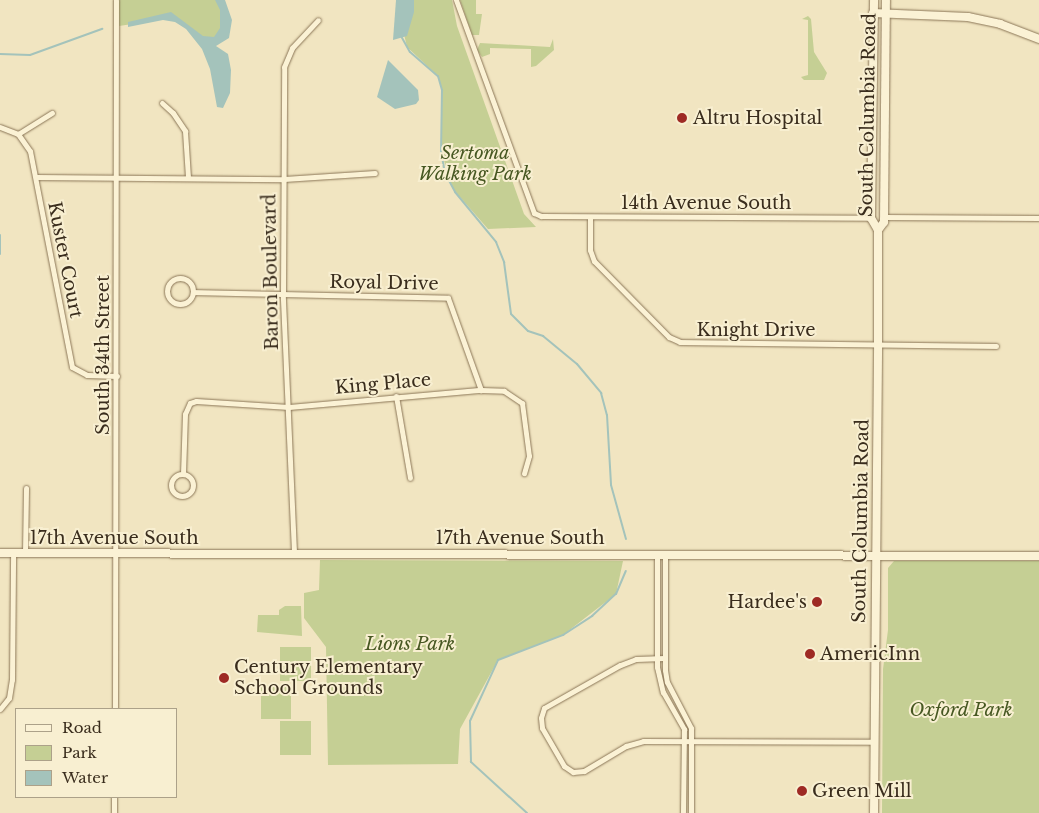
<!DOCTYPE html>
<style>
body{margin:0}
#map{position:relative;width:1039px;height:813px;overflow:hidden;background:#f1e5c1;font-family:"Libre Baskerville",serif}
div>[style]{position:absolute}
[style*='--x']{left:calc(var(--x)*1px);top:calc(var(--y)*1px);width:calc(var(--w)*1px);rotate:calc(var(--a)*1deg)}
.green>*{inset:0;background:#c5cf94;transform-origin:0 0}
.water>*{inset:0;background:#a4c3bb}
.stream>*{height:2px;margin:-1px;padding:0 1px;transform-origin:1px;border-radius:1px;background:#a4c3bb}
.roads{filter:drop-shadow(0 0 1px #8b7657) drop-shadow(0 0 1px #8b7657)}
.street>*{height:5px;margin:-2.5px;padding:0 2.5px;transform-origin:2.5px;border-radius:2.5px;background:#fbf2d5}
.street>.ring{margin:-2.5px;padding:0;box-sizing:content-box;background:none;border:5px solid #fbf2d5;border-radius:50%}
.secondary>*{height:8px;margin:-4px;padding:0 4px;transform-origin:4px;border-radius:4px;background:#fbf2d5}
.dots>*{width:14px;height:14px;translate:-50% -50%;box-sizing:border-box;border:2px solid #f8efd1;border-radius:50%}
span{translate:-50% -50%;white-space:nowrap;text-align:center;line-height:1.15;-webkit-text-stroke:4px #f8efd1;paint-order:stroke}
.street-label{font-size:18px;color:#3a2d1d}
.poi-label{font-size:18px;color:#3a2d1d}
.left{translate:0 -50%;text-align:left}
.right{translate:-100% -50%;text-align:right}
.park-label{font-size:18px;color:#475822;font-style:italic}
.legend{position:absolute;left:15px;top:708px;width:162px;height:90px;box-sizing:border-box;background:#f8efd1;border:1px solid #aca189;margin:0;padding:6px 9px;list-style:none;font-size:15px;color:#3a2d1d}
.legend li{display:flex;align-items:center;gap:10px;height:25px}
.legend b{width:25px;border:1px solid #aca189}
</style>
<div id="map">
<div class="green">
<div style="clip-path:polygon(119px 0,222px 0,226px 34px,210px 45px,184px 24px,166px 19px,119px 26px)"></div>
<div style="clip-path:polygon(402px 0,452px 0,457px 26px,524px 214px,536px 227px,488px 229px,453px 189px,441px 151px,442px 90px,438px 76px,407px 47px,399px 13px)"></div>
<div style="clip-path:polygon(460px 0,476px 0,476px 14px,482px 14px,479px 35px,472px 35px)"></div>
<div style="clip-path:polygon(808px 16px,811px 19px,814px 52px,827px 73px,824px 80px,804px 80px,801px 77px,808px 75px,808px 20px,802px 19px)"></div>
<div style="clip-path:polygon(553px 39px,554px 50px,536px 66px,531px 67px,531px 49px,490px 48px,490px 54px,482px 57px,477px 50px,480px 43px,550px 47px)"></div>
<div style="clip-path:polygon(320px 560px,623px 561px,616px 594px,563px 635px,498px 660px,460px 729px,458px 764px,328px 765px,326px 647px,304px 618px,304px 593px,319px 590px)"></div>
<div style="clip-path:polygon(894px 561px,1039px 561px,1039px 813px,882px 813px,883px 669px,888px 630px,888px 568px)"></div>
<div style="clip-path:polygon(285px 606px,301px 606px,302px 636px,257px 632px,258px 615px,279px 615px,279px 610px)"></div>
<div style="left:280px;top:647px;width:31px;height:34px"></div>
<div style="left:261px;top:685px;width:30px;height:34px"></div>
<div style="left:280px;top:721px;width:31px;height:34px"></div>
</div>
<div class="water">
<div style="clip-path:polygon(215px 0,225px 0,232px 20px,229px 38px,216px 46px,228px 54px,231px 70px,230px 93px,223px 108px,217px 107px,210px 69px,202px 49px,186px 29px,175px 22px,163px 20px,128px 27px,128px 22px,171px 12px,203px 36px,214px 37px,220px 28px,220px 10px)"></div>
<div style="clip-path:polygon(396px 0,414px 0,414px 12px,407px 36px,393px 40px)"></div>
<div style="clip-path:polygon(388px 60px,418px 90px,419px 100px,416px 104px,395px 109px,377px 97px)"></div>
</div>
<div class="stream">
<div style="--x:401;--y:36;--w:18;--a:61"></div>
<div style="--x:410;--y:52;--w:37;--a:41"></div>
<div style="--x:438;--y:76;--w:15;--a:74"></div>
<div style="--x:442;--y:90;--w:61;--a:90.9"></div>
<div style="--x:441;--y:151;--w:22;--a:80"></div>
<div style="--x:445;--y:173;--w:21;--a:62"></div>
<div style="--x:455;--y:192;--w:65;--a:50.6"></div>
<div style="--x:496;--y:242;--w:22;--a:68"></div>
<div style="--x:504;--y:262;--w:52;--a:82.3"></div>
<div style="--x:511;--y:314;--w:24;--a:45"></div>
<div style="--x:528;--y:331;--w:16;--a:18"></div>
<div style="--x:543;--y:336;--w:44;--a:39.5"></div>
<div style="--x:577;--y:364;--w:38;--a:50"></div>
<div style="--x:601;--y:393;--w:23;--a:75"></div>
<div style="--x:607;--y:415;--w:70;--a:86.7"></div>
<div style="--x:611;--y:485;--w:56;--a:74.5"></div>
<div style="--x:0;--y:54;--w:30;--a:2"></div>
<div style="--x:30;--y:55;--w:77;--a:-19.9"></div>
<div style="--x:0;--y:235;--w:19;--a:90"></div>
<div style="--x:527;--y:813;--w:76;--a:-137.7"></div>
<div style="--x:471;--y:762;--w:41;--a:-91.4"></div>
<div style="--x:470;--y:721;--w:67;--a:-65.3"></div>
<div style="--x:498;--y:660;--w:70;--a:-21"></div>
<div style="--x:563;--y:635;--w:35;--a:-33"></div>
<div style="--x:592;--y:616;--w:33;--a:-43"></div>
<div style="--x:616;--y:594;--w:25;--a:-67"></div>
</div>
<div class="roads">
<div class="street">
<div style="--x:456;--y:0;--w:227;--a:69.9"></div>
<div style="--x:534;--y:213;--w:8;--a:23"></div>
<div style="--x:541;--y:216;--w:330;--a:0.3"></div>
<div style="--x:162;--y:103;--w:15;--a:42"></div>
<div style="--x:173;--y:113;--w:22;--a:56"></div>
<div style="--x:185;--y:131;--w:47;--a:86.3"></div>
<div style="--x:0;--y:127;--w:19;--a:21"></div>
<div style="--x:18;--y:134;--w:21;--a:55"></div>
<div style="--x:30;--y:151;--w:220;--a:79"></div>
<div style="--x:72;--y:367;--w:17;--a:28"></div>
<div style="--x:87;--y:375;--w:30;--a:2"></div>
<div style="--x:18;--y:134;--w:40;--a:-32"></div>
<div style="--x:36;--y:177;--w:248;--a:0.5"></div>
<div style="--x:284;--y:179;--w:91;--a:-3.8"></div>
<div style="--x:590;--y:217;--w:33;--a:90"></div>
<div style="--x:590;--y:250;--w:12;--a:70"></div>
<div style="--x:594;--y:261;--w:107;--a:45.4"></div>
<div style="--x:669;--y:337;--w:12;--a:24"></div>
<div style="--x:680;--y:342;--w:316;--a:0.7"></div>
<div style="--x:884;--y:217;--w:155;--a:0.4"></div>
<div class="ring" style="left:167px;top:278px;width:21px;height:21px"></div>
<div style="--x:193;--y:292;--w:255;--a:1.3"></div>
<div style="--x:448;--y:298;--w:98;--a:70.3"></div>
<div style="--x:396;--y:396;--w:83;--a:80.3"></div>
<div style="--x:183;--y:474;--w:60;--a:-88.1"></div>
<div style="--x:185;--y:414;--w:12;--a:-66"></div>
<div style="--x:190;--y:403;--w:6;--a:-18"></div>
<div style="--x:196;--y:401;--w:93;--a:3.7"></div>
<div style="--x:289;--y:407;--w:193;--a:-5.1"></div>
<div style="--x:481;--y:390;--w:23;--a:2"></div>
<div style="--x:504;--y:391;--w:22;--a:34"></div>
<div style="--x:522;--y:403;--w:53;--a:82.5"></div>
<div style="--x:529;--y:456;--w:18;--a:106"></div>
<div class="ring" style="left:171px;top:474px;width:17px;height:17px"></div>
<div style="--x:294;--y:552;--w:257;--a:-92.5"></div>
<div style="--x:283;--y:295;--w:228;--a:-89.7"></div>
<div style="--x:284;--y:67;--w:21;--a:-67"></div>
<div style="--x:292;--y:48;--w:38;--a:-47"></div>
<div style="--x:25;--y:553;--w:65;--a:-89.1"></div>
<div style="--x:657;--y:554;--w:113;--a:90"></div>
<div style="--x:657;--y:667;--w:26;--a:77"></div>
<div style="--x:663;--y:692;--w:43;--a:60.4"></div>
<div style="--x:684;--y:729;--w:84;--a:90.7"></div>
<div style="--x:665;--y:554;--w:116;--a:90"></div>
<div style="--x:665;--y:670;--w:12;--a:81"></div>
<div style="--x:667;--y:682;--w:52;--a:62.4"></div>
<div style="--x:691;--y:728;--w:85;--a:90"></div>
<div style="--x:664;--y:658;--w:28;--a:178"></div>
<div style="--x:636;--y:659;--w:17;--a:159"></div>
<div style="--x:620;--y:665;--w:87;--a:150.5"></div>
<div style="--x:544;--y:708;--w:10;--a:107"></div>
<div style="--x:541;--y:718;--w:10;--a:84"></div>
<div style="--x:542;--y:728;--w:44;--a:59.9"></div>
<div style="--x:564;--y:766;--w:11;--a:34"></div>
<div style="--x:573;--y:772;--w:11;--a:-5"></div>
<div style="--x:584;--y:771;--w:49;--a:-30.8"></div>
<div style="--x:626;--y:746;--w:18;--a:-16"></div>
<div style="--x:643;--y:741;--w:231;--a:0.2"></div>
<div style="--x:0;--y:709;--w:14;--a:-51"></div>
<div style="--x:9;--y:698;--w:18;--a:-81"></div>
<div style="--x:12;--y:680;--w:127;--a:-89.5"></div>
<div style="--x:115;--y:709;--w:709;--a:-89.92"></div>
<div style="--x:114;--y:813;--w:16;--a:-90"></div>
</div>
<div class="secondary">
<div style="--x:873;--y:13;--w:95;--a:2.4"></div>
<div style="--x:968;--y:17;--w:33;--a:12"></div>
<div style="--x:1000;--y:24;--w:42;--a:21"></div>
<div style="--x:878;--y:230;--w:10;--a:-53"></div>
<div style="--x:884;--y:222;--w:222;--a:-89.5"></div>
<div style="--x:0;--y:553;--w:1039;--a:0.17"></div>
<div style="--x:874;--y:813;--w:468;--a:-89.5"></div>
<div style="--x:878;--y:345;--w:115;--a:-90"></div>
<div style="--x:878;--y:230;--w:14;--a:-120"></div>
<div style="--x:871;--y:218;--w:218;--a:-89.2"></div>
</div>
</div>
<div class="dots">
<div style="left:682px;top:118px;background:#9e2a24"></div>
<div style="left:817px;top:602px;background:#9e2a24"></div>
<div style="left:810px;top:654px;background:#9e2a24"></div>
<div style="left:224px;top:678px;background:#9e2a24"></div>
<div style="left:802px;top:791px;background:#9e2a24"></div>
</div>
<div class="street-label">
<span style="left:868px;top:115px;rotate:-89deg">South Columbia Road</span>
<span style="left:706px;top:203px">14th Avenue South</span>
<span style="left:65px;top:260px;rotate:79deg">Kuster Court</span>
<span style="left:271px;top:272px;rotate:-91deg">Baron Boulevard</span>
<span style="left:384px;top:283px;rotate:1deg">Royal Drive</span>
<span style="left:756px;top:330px">Knight Drive</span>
<span style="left:103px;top:355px;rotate:-90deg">South 34th Street</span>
<span style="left:383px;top:384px;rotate:-5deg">King Place</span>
<span style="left:861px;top:521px;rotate:-89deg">South Columbia Road</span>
<span style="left:114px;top:538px">17th Avenue South</span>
<span style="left:520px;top:538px">17th Avenue South</span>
</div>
<div class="poi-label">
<span class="left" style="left:693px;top:118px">Altru Hospital</span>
<span class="right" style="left:807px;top:602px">Hardee's</span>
<span class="left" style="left:820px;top:654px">AmericInn</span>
<span class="left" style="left:234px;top:678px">Century Elementary<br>School Grounds</span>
<span class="left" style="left:812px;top:791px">Green Mill</span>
</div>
<div class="park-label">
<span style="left:475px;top:164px">Sertoma<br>Walking Park</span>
<span style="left:410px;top:644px">Lions Park</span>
<span style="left:961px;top:710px">Oxford Park</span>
</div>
<ul class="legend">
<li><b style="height:6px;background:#fbf2d5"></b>Road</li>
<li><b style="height:14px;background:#c5cf94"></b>Park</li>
<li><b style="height:14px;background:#a4c3bb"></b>Water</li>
</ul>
</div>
